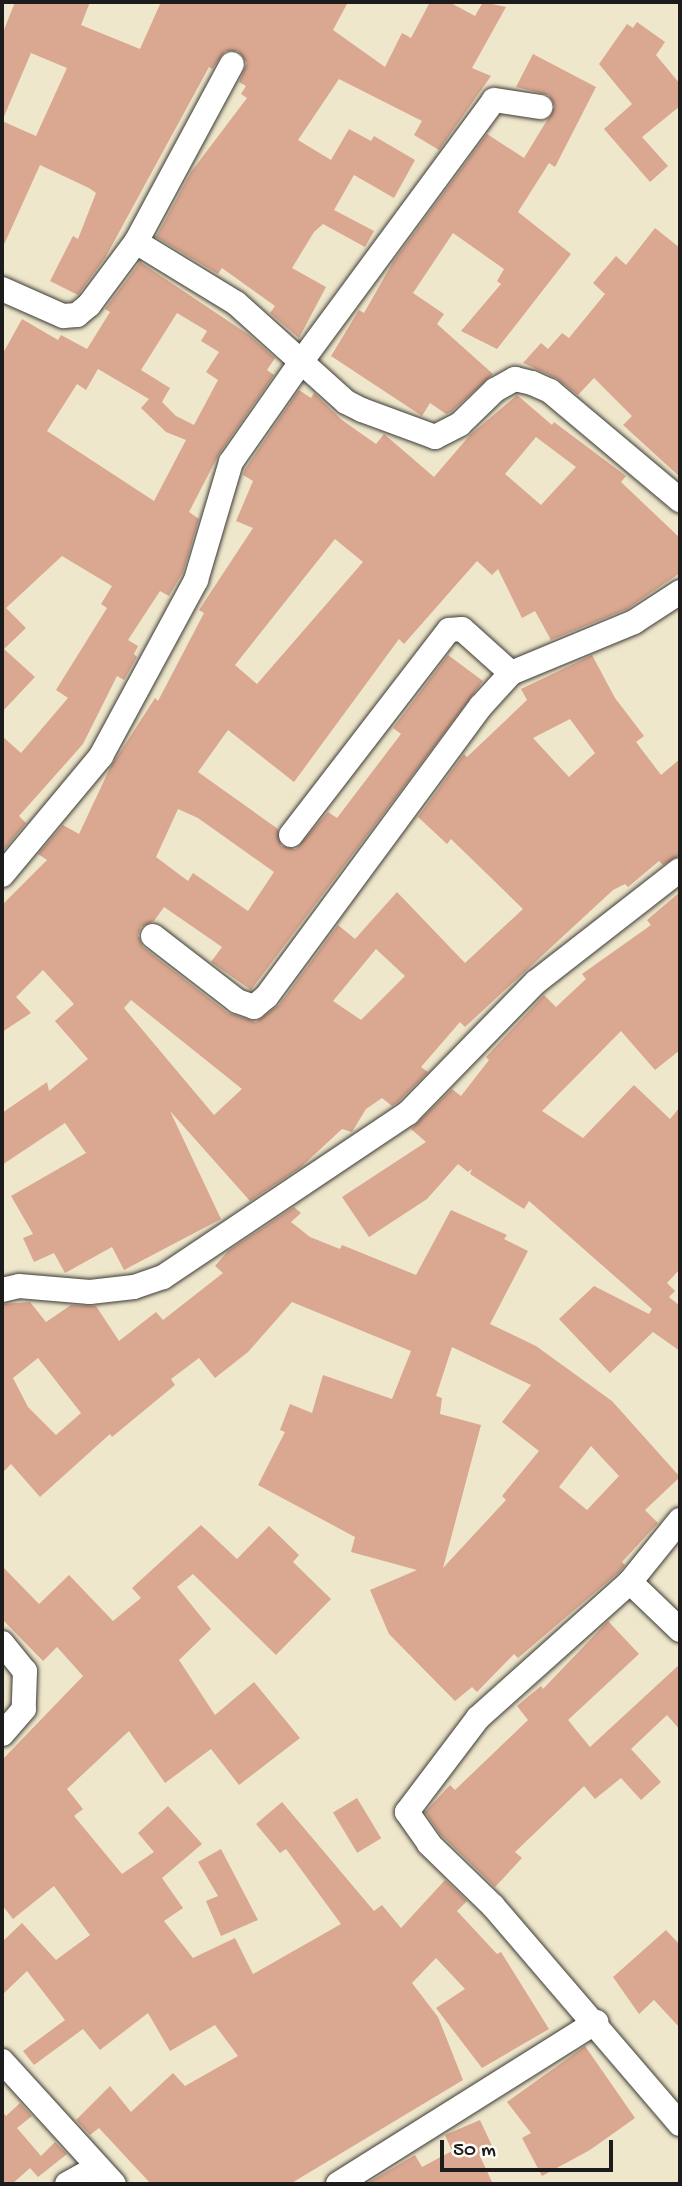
<!DOCTYPE html>
<style>
body{margin:0}
#map{position:relative;width:682px;height:2186px;overflow:hidden;background:#efe7cb;font-family:"Gochi Hand",sans-serif}
div>[style]{position:absolute}
[style*='--x']{left:calc(var(--x)*1px);top:calc(var(--y)*1px);width:calc(var(--w)*1px);rotate:calc(var(--a)*1deg)}
.building>*{inset:0;background:#daa790;transform-origin:0 0}
.roads{filter:drop-shadow(0 0 2px #3c3a36) drop-shadow(0 0 2px #3c3a36)}
.minor>*{height:24px;margin:-12px;padding:0 12px;transform-origin:12px;border-radius:12px;background:#fff}
span{translate:-50% -50%;white-space:nowrap;text-align:center;line-height:1.15;-webkit-text-stroke:6px #fdfcf7;paint-order:stroke}
.frame{position:absolute;inset:0;border:4px solid #1c1c1c;pointer-events:none}
.scale{position:absolute;left:440px;top:2140px;width:173px;height:32px;box-sizing:border-box;border:4px solid #1c1c1c;border-top:0;padding-left:9px;font-size:21px;line-height:24px;white-space:nowrap;color:#1c1c1c;-webkit-text-stroke:5px #fdfcf7;paint-order:stroke}
</style>
<div id="map">
<div class="building">
<div style="clip-path:polygon(evenodd,15px 2px,90px 2px,81px 25px,140px 49px,161px 2px,348px 2px,333px 30px,385px 67px,402px 33px,411px 38px,430px 2px,449px 2px,475px 16px,483px 2px,506px 7px,472px 68px,491px 76px,439px 150px,414px 135px,422px 121px,339px 79px,298px 140px,331px 160px,349px 129px,371px 141px,374px 136px,415px 160px,394px 198px,354px 175px,334px 210px,374px 231px,365px 247px,323px 224px,314px 232px,292px 268px,326px 287px,299px 338px,270px 313px,275px 306px,222px 268px,218px 274px,156px 237px,191px 172px,247px 98px,241px 94px,246px 86px,239px 82px,247px 63px,238px 51px,225px 51px,212px 69px,209px 67px,105px 258px,78px 295px,50px 281px,73px 236px,78px 239px,96px 193px,89px 188px,40px 165px,2px 249px,2px 35px,15px 2px,31px 53px,67px 68px,36px 136px,2px 121px,31px 53px)"></div>
<div style="clip-path:polygon(637px 22px,665px 42px,656px 55px,680px 84px,680px 106px,642px 137px,668px 166px,650px 182px,604px 129px,632px 104px,599px 64px,627px 24px,633px 28px)"></div>
<div style="clip-path:polygon(533px 54px,596px 87px,555px 167px,549px 163px,518px 212px,571px 254px,497px 349px,461px 331px,501px 284px,497px 281px,504px 269px,453px 233px,413px 293px,444px 314px,437px 324px,493px 374px,451px 412px,446px 414px,430px 403px,422px 416px,331px 356px,359px 310px,364px 313px,393px 262px,487px 134px,524px 158px,555px 107px,549px 95px,516px 87px)"></div>
<div style="clip-path:polygon(655px 228px,680px 248px,680px 477px,623px 425px,632px 416px,594px 378px,578px 395px,556px 378px,523px 363px,541px 343px,548px 349px,562px 333px,569px 338px,605px 294px,593px 283px,616px 256px,626px 265px)"></div>
<div style="clip-path:polygon(evenodd,140px 262px,249px 335px,275px 358px,267px 370px,274px 375px,219px 454px,189px 512px,199px 519px,183px 572px,169px 596px,160px 591px,128px 640px,138px 646px,134px 654px,137px 657px,124px 680px,117px 676px,83px 744px,19px 816px,26px 823px,2px 852px,2px 736px,21px 753px,68px 698px,56px 690px,107px 608px,101px 604px,112px 586px,62px 556px,6px 608px,26px 628px,4px 649px,35px 677px,2px 712px,2px 355px,22px 319px,58px 340px,61px 335px,87px 349px,110px 312px,105px 309px,140px 262px,177px 313px,207px 331px,201px 341px,219px 352px,206px 372px,218px 380px,194px 425px,176px 416px,162px 402px,170px 388px,141px 370px,177px 313px,140px 262px,98px 369px,149px 399px,141px 408px,166px 432px,186px 440px,154px 501px,47px 431px,77px 384px,86px 390px,98px 369px)"></div>
<div style="clip-path:polygon(evenodd,299px 390px,311px 398px,314px 393px,342px 420px,376px 444px,384px 434px,434px 477px,470px 435px,517px 395px,552px 425px,554px 422px,626px 476px,621px 482px,680px 538px,680px 573px,627px 609px,551px 640px,535px 611px,522px 618px,498px 569px,492px 575px,477px 561px,404px 644px,399px 639px,294px 782px,228px 730px,198px 772px,278px 829px,281px 846px,296px 849px,328px 812px,337px 818px,401px 734px,393px 728px,448px 655px,483px 681px,251px 990px,211px 962px,222px 947px,164px 907px,154px 921px,141px 927px,138px 935px,143px 947px,228px 1013px,256px 1022px,279px 1005px,338px 925px,355px 939px,397px 892px,465px 963px,523px 909px,451px 839px,447px 844px,418px 817px,464px 754px,467px 757px,527px 700px,521px 689px,592px 655px,615px 698px,644px 736px,636px 742px,661px 775px,680px 759px,680px 855px,663px 865px,659px 861px,628px 887px,625px 884px,613px 890px,465px 1027px,460px 1022px,421px 1067px,428px 1072px,398px 1102px,392px 1106px,382px 1098px,366px 1109px,352px 1132px,342px 1129px,300px 1168px,250px 1201px,170px 1111px,221px 1219px,124px 1270px,112px 1247px,65px 1273px,54px 1253px,34px 1262px,23px 1238px,33px 1234px,11px 1196px,86px 1153px,65px 1123px,2px 1165px,2px 1113px,47px 1082px,49px 1091px,88px 1059px,55px 1021px,74px 1004px,43px 970px,16px 997px,31px 1013px,2px 1032px,2px 905px,47px 860px,38px 854px,63px 825px,79px 834px,110px 768px,155px 698px,158px 701px,204px 613px,199px 610px,253px 528px,236px 521px,253px 481px,243px 475px,245px 469px,299px 390px,536px 437px,576px 467px,541px 505px,505px 474px,536px 437px,299px 390px,335px 539px,363px 562px,257px 684px,235px 665px,335px 539px,299px 390px,570px 719px,595px 753px,569px 777px,533px 738px,570px 719px,299px 390px,178px 809px,198px 818px,274px 872px,248px 911px,193px 873px,188px 881px,156px 857px,178px 809px,299px 390px,376px 949px,405px 976px,361px 1020px,333px 1001px,376px 949px,299px 390px,131px 1000px,242px 1089px,214px 1115px,124px 1008px,131px 1000px)"></div>
<div style="clip-path:polygon(680px 892px,680px 1050px,655px 1070px,621px 1031px,542px 1111px,583px 1138px,634px 1085px,670px 1119px,680px 1107px,680px 1269px,667px 1283px,675px 1291px,669px 1297px,680px 1306px,680px 1351px,653px 1332px,610px 1373px,559px 1319px,594px 1286px,649px 1314px,652px 1309px,529px 1201px,524px 1209px,470px 1174px,472px 1169px,468px 1172px,458px 1164px,427px 1199px,369px 1237px,342px 1197px,426px 1142px,411px 1129px,452px 1089px,461px 1096px,489px 1060px,486px 1057px,544px 995px,556px 1007px,586px 979px,582px 974px,651px 925px,647px 920px)"></div>
<div style="clip-path:polygon(evenodd,294px 1207px,301px 1213px,291px 1222px,310px 1237px,340px 1249px,342px 1245px,416px 1275px,451px 1210px,507px 1235px,504px 1239px,528px 1251px,490px 1324px,536px 1346px,612px 1401px,680px 1477px,645px 1510px,658px 1523px,622px 1562px,625px 1565px,619px 1572px,518px 1658px,514px 1654px,477px 1692px,472px 1687px,455px 1701px,389px 1634px,370px 1590px,417px 1570px,351px 1552px,355px 1537px,258px 1485px,285px 1432px,280px 1430px,290px 1404px,312px 1413px,323px 1375px,392px 1399px,411px 1351px,292px 1302px,248px 1352px,215px 1378px,199px 1358px,171px 1379px,175px 1385px,112px 1437px,110px 1434px,40px 1497px,11px 1464px,2px 1473px,2px 1304px,30px 1302px,46px 1322px,71px 1305px,96px 1306px,119px 1341px,156px 1312px,163px 1320px,223px 1273px,215px 1266px,228px 1251px,294px 1207px,452px 1347px,531px 1385px,502px 1422px,539px 1451px,502px 1496px,506px 1500px,443px 1568px,481px 1425px,440px 1414px,442px 1398px,436px 1396px,452px 1347px,294px 1207px,38px 1358px,81px 1413px,56px 1435px,28px 1407px,13px 1378px,38px 1358px,294px 1207px,591px 1446px,619px 1476px,587px 1510px,559px 1487px,591px 1446px)"></div>
<div style="clip-path:polygon(201px 1525px,237px 1559px,269px 1526px,299px 1555px,293px 1562px,331px 1599px,276px 1655px,193px 1574px,177px 1587px,211px 1629px,179px 1660px,215px 1715px,254px 1682px,300px 1738px,239px 1785px,211px 1749px,165px 1783px,129px 1731px,67px 1789px,83px 1809px,74px 1816px,122px 1874px,154px 1852px,138px 1833px,168px 1806px,202px 1844px,162px 1878px,183px 1908px,164px 1921px,193px 1958px,235px 1938px,253px 1974px,341px 1924px,286px 1849px,280px 1853px,256px 1824px,282px 1802px,374px 1911px,382px 1905px,401px 1928px,445px 1880px,467px 1901px,457px 1911px,497px 1954px,501px 1952px,549px 2029px,482px 2068px,436px 2008px,465px 1989px,436px 1958px,412px 1983px,438px 2017px,463px 2080px,290px 2184px,151px 2184px,99px 2128px,90px 2135px,76px 2120px,110px 2086px,131px 2112px,173px 2073px,185px 2086px,238px 2056px,215px 2025px,170px 2051px,148px 2013px,100px 2050px,83px 2029px,34px 2065px,23px 2051px,65px 2020px,27px 1971px,2px 1995px,2px 1942px,22px 1923px,56px 1960px,90px 1935px,54px 1886px,13px 1919px,2px 1905px,2px 1760px,83px 1676px,57px 1647px,43px 1661px,2px 1619px,2px 1566px,39px 1604px,69px 1575px,113px 1621px,141px 1598px,132px 1588px)"></div>
<div style="clip-path:polygon(608px 1621px,639px 1654px,568px 1720px,590px 1747px,680px 1664px,680px 1730px,667px 1715px,631px 1749px,661px 1782px,641px 1800px,621px 1778px,595px 1799px,584px 1786px,515px 1852px,522px 1858px,495px 1887px,440px 1834px,425px 1812px,450px 1785px,455px 1790px,528px 1720px,517px 1706px,541px 1686px,543px 1689px)"></div>
<div style="left:357px;top:1798px;width:47px;height:28px;rotate:59deg"></div>
<div style="clip-path:polygon(221px 1849px,258px 1920px,221px 1936px,206px 1901px,218px 1896px,198px 1862px)"></div>
<div style="clip-path:polygon(666px 1930px,680px 1945px,680px 2028px,654px 2000px,639px 2014px,613px 1977px)"></div>
<div style="clip-path:polygon(585px 2046px,635px 2118px,590px 2150px,542px 2176px,522px 2138px,531px 2133px,507px 2102px)"></div>
<div style="clip-path:polygon(20px 2103px,32px 2116px,17px 2128px,41px 2156px,55px 2142px,67px 2154px,38px 2177px,30px 2168px,12px 2184px,2px 2184px,2px 2111px,6px 2116px)"></div>
<div style="clip-path:polygon(480px 2120px,493px 2148px,479px 2154px,493px 2184px,366px 2184px,415px 2155px,422px 2167px,452px 2151px,445px 2135px)"></div>
</div>
<div class="roads">
<div class="minor">
<div style="--x:136;--y:242;--w:202;--a:-61.7"></div>
<div style="--x:2;--y:289;--w:67;--a:23.9"></div>
<div style="--x:63;--y:316;--w:14;--a:-4"></div>
<div style="--x:77;--y:315;--w:16;--a:-40"></div>
<div style="--x:89;--y:305;--w:79;--a:-53.3"></div>
<div style="--x:136;--y:242;--w:117;--a:31.4"></div>
<div style="--x:236;--y:303;--w:148;--a:42"></div>
<div style="--x:346;--y:402;--w:18;--a:27"></div>
<div style="--x:362;--y:410;--w:78;--a:20.3"></div>
<div style="--x:435;--y:437;--w:28;--a:-27"></div>
<div style="--x:460;--y:424;--w:49;--a:-44.2"></div>
<div style="--x:495;--y:390;--w:23;--a:-29"></div>
<div style="--x:515;--y:379;--w:17;--a:13"></div>
<div style="--x:532;--y:383;--w:20;--a:24"></div>
<div style="--x:550;--y:391;--w:170;--a:40"></div>
<div style="--x:291;--y:835;--w:259;--a:-52.4"></div>
<div style="--x:449;--y:630;--w:13;--a:-4"></div>
<div style="--x:462;--y:629;--w:66;--a:41.9"></div>
<div style="--x:511;--y:673;--w:133;--a:-22.5"></div>
<div style="--x:634;--y:622;--w:55;--a:-33.1"></div>
<div style="--x:2;--y:875;--w:155;--a:-50.2"></div>
<div style="--x:101;--y:756;--w:200;--a:-61.6"></div>
<div style="--x:196;--y:580;--w:123;--a:-73.5"></div>
<div style="--x:231;--y:462;--w:122;--a:-55"></div>
<div style="--x:301;--y:362;--w:325;--a:-53.6"></div>
<div style="--x:494;--y:100;--w:47;--a:8.7"></div>
<div style="--x:153;--y:936;--w:106;--a:37.7"></div>
<div style="--x:237;--y:1001;--w:18;--a:19"></div>
<div style="--x:254;--y:1007;--w:17;--a:-40"></div>
<div style="--x:267;--y:996;--w:360;--a:-53.6"></div>
<div style="--x:481;--y:706;--w:45;--a:-47.7"></div>
<div style="--x:2;--y:1290;--w:17;--a:-13"></div>
<div style="--x:19;--y:1286;--w:71;--a:4.8"></div>
<div style="--x:90;--y:1292;--w:44;--a:-6.5"></div>
<div style="--x:134;--y:1287;--w:31;--a:-19"></div>
<div style="--x:163;--y:1277;--w:295;--a:-33.8"></div>
<div style="--x:408;--y:1113;--w:183;--a:-45.7"></div>
<div style="--x:536;--y:982;--w:182;--a:-37.9"></div>
<div style="--x:680;--y:1520;--w:80;--a:128.9"></div>
<div style="--x:630;--y:1582;--w:204;--a:138.2"></div>
<div style="--x:478;--y:1718;--w:118;--a:127.1"></div>
<div style="--x:407;--y:1812;--w:39;--a:55"></div>
<div style="--x:429;--y:1844;--w:89;--a:44.1"></div>
<div style="--x:493;--y:1906;--w:287;--a:49.4"></div>
<div style="--x:630;--y:1582;--w:69;--a:43.8"></div>
<div style="--x:2;--y:1643;--w:36;--a:51"></div>
<div style="--x:25;--y:1671;--w:38;--a:92"></div>
<div style="--x:24;--y:1709;--w:33;--a:131"></div>
<div style="--x:2;--y:2061;--w:166;--a:47.7"></div>
<div style="--x:67;--y:2184;--w:35;--a:-29"></div>
<div style="--x:338;--y:2184;--w:305;--a:-32.1"></div>
</div>
</div>
<div class="frame"></div>
<div class="scale">50 m</div>
</div>
